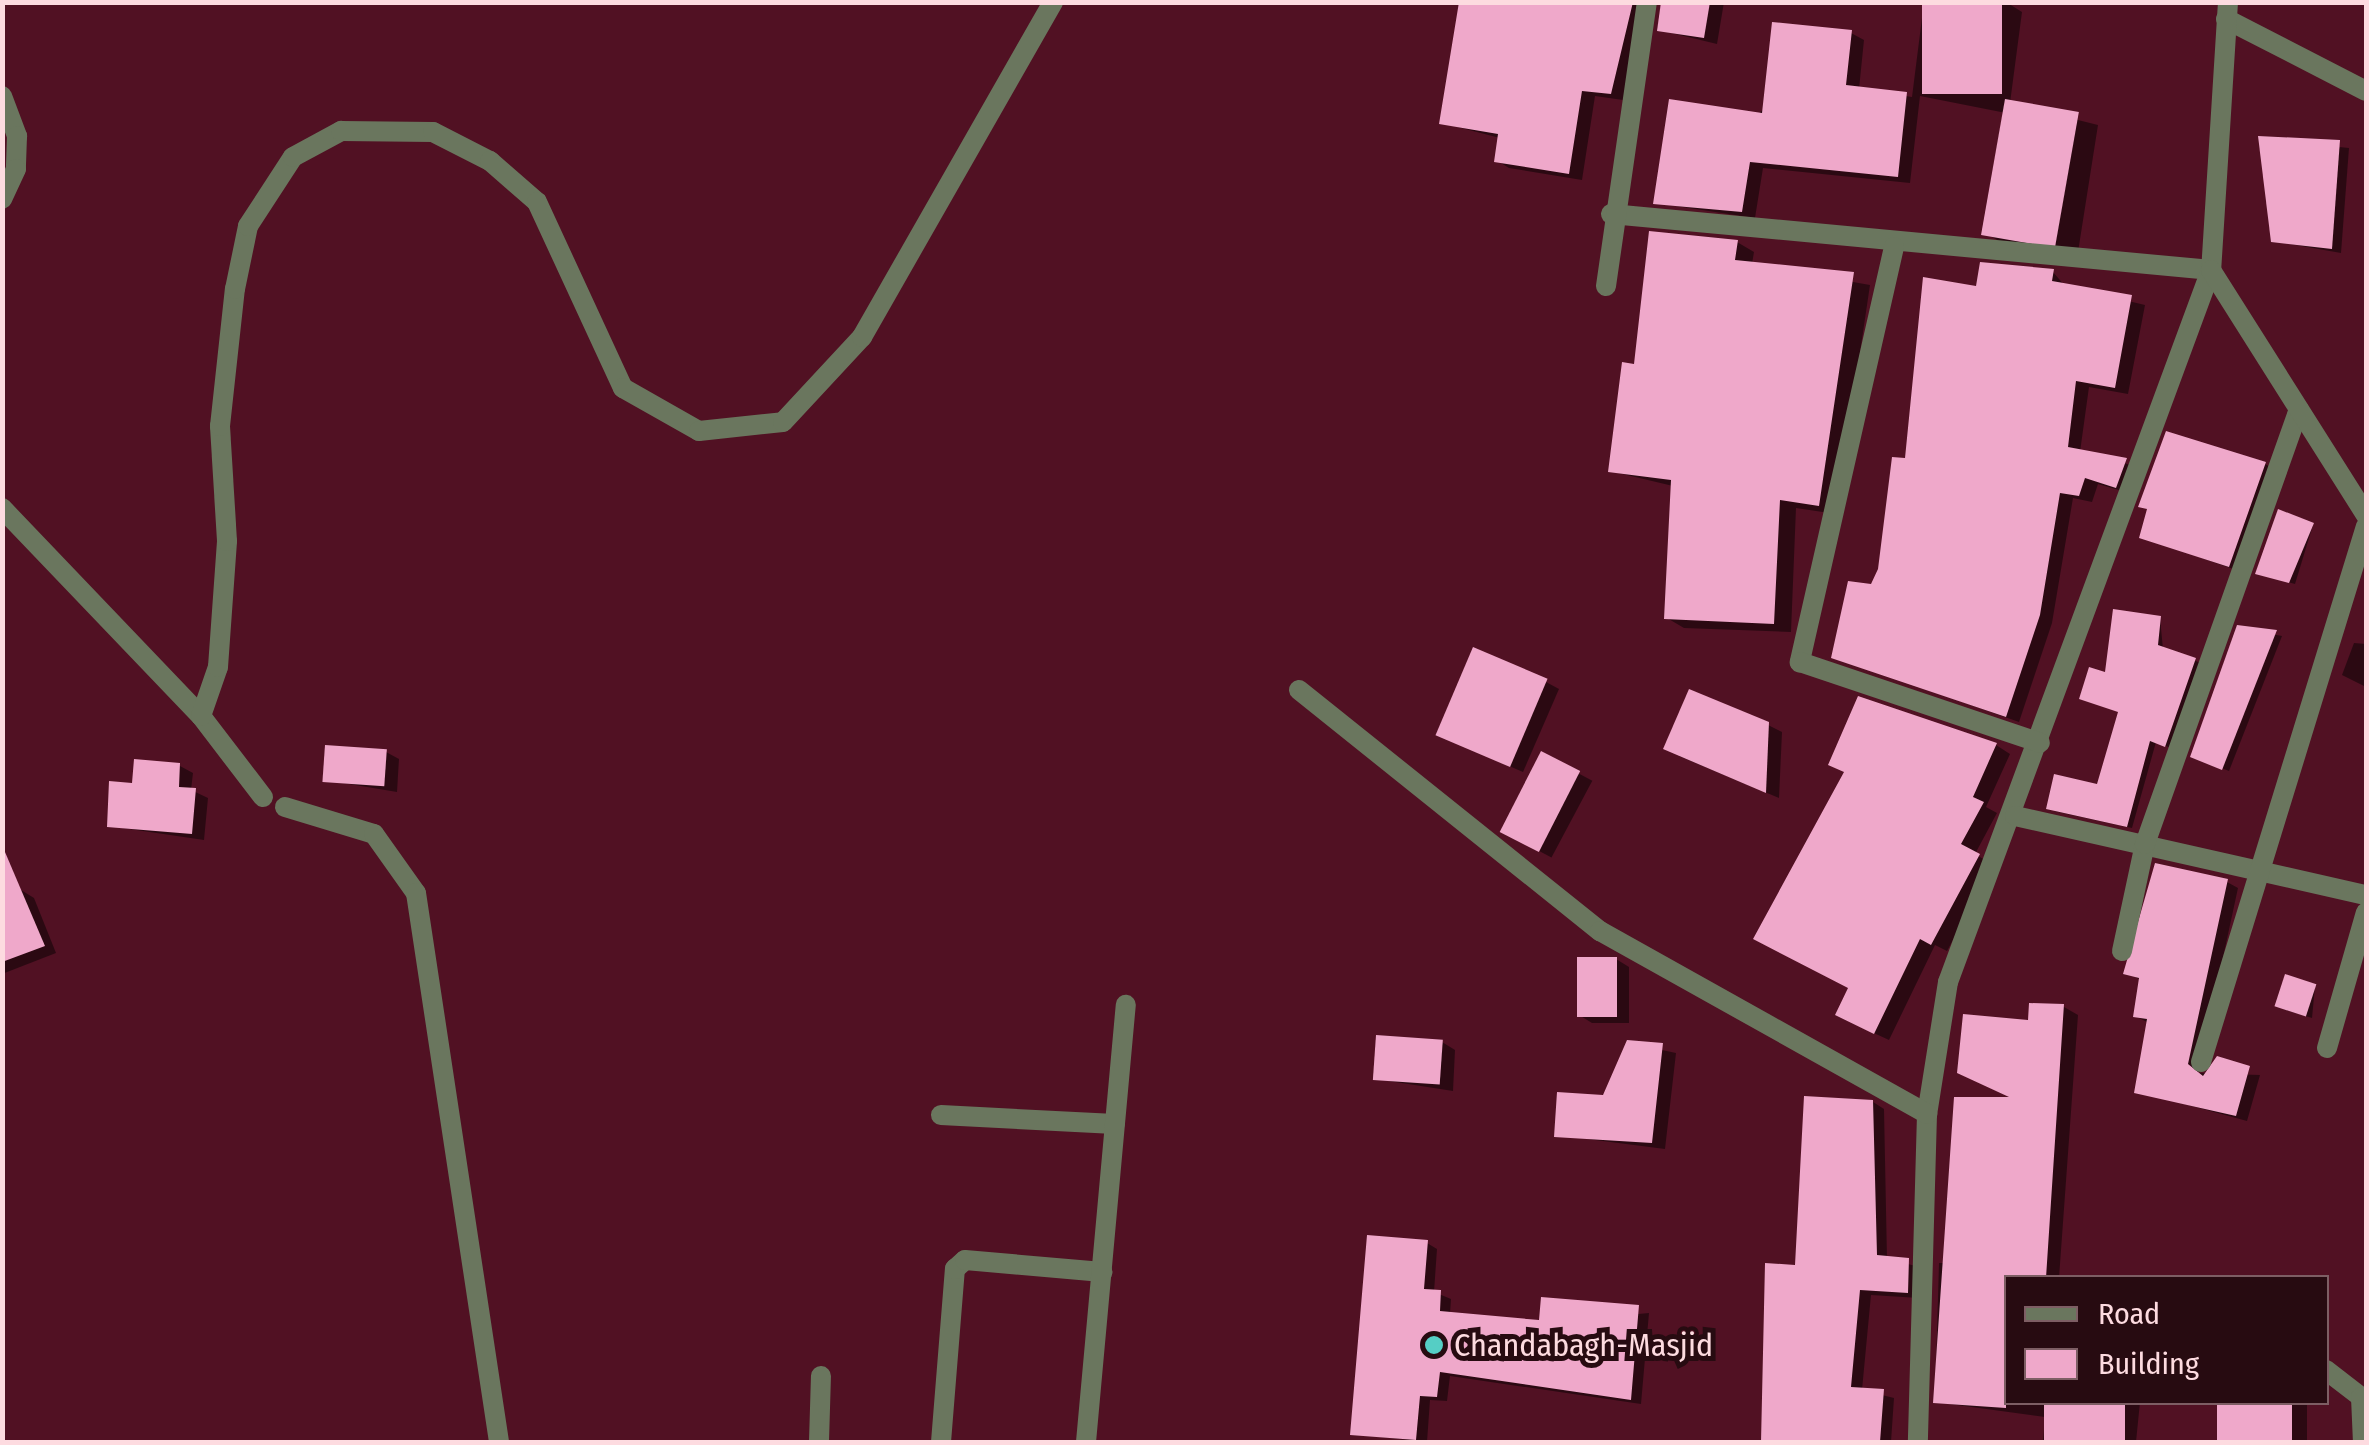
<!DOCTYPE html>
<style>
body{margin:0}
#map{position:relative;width:2369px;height:1445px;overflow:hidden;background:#511123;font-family:"Fira Sans Condensed",sans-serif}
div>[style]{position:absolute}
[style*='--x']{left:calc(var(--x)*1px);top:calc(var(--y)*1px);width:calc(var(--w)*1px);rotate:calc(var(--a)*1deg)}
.shadow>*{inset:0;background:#0007;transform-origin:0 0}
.building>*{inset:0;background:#efa8ca;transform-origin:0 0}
.minor>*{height:20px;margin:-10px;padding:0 10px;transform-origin:10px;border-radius:10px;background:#6a765e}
.tertiary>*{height:20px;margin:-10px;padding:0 10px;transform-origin:10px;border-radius:10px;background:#6a765e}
.dots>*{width:28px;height:28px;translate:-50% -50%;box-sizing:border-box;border:5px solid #270b11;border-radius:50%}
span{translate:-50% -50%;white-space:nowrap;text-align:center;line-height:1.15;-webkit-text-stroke:10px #270b11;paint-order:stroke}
.poi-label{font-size:32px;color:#fddbe0}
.left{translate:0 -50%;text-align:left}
.frame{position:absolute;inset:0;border:5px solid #fddbe0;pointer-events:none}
.legend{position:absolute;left:2004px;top:1275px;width:325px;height:130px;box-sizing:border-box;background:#270b11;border:2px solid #7d5e64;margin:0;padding:12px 18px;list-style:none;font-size:30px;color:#fddbe0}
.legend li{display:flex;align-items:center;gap:20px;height:50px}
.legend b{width:50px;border:2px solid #7d5e64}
</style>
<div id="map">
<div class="shadow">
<div style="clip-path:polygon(1490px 2px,1652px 2px,1623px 100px,1595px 96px,1582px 180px,1509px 168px,1496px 160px,1500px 138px,1442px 123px)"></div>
<div style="clip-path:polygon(1662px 2px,1724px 2px,1717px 44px,1659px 30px)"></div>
<div style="clip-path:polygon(1924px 2px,2006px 2px,2022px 12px,2010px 103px,2098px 125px,2078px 252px,2006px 245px,1987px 234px,2006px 113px,1920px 96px,1910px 183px,1763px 168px,1755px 218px,1656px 203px,1851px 33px,1864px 40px,1859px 89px,1912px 97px)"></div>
<div style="clip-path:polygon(2261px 139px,2349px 148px,2341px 253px,2273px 241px)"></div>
<div style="clip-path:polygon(1737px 242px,1754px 252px,1752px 264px,1870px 285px,1836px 514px,1796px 508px,1791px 632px,1684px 628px,1667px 618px,1673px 486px,1610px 471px,1636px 366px)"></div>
<div style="clip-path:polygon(2053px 272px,2065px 286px,2145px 305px,2128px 394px,2089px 387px,2080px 452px,2139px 467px,2129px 493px,2098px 484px,2092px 502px,2073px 498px,2052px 623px,2019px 722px,1836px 657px,1880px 569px,1908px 461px,1978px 289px)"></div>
<div style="clip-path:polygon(2265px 464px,2278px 471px,2242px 572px,2142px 537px,2149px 510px,2141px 506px)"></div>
<div style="clip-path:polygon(2313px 525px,2295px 584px,2267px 576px)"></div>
<div style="clip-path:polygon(2160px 618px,2163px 649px,2201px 663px,2171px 748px,2156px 742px,2132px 828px,2054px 811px,2099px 786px,2121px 712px,2107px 676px)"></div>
<div style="clip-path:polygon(2239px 628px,2282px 636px,2229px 771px,2199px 759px)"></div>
<div style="clip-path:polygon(2354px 643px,2366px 644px,2366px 687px,2342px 675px)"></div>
<div style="clip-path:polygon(1546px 682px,1559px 689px,1523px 772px,1451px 741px)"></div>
<div style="clip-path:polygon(1768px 725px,1782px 732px,1779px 798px,1679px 756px)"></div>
<div style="clip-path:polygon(1996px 745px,2010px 754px,1986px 807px,1997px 813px,1975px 854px,1993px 865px,1947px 951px,1935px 945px,1889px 1040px,1852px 1023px)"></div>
<div style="clip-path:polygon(386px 752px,399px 759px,397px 792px,325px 780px)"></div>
<div style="left:1542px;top:754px;width:57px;height:87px;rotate:28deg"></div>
<div style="clip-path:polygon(180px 766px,193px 773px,191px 790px,208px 798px,204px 840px,109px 826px,134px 786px)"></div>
<div style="clip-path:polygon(2227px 882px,2238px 888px,2198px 1073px,2260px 1075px,2247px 1121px,2137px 1091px,2149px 1023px,2135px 1016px,2141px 980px,2126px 972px)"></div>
<div style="clip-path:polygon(21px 890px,34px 898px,56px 953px,2px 974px,2px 897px)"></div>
<div style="clip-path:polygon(1616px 959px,1629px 967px,1629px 1023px,1592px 1023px,1579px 1015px)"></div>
<div style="clip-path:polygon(2315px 986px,2312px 1018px,2283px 1009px)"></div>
<div style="clip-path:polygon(2064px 1007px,2078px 1015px,2059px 1278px,2006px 1278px,2006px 1402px,2140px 1402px,2136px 1442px,2043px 1442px,2045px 1417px,1935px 1402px,1939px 1263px,1948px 1263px,2016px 1100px,2031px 1023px)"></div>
<div style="clip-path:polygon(1442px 1042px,1455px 1050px,1453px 1091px,1376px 1079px)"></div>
<div style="clip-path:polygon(1629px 1043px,1676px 1053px,1665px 1149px,1556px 1135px,1605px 1098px)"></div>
<div style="clip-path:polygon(1873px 1102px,1884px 1109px,1887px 1259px,1920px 1267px,1919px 1298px,1871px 1295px,1862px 1390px,1894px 1398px,1891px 1442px,1762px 1442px,1767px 1265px,1797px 1267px)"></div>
<div style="clip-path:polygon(1427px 1243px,1437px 1249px,1434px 1292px,1451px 1299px,1450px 1314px,1542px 1323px,1649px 1313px,1641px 1404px,1450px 1376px,1447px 1401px,1430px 1400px,1427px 1442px,1353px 1434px)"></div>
<div style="left:2220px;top:1402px;width:87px;height:40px"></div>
</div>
<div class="building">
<div style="clip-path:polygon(1459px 2px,1633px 2px,1611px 94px,1582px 91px,1569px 174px,1494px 162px,1498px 134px,1439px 124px)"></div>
<div style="clip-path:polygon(1661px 2px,1710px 2px,1704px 38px,1657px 31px)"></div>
<div style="left:1922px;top:2px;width:80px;height:92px"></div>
<div style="clip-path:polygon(1772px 22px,1852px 30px,1846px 85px,1907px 92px,1898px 177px,1750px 162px,1742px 212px,1653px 204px,1669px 99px,1762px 113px)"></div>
<div style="left:2005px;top:99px;width:75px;height:138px;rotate:10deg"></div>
<div style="clip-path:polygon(2258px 136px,2340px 140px,2332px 249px,2271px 242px)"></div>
<div style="clip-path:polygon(1649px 231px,1738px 240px,1735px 260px,1854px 272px,1819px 506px,1780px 500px,1774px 624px,1664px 619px,1671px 480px,1608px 472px,1622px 362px,1634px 364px)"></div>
<div style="clip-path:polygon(1980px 262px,2054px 269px,2052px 281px,2132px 295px,2115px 388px,2076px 381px,2068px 447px,2127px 458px,2116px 488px,2085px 478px,2079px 496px,2060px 493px,2040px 615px,2006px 717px,1831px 658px,1848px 581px,1871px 584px,1878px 569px,1892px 457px,1905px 458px,1923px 277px,1976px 286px)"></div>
<div style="clip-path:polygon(2166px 431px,2266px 462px,2229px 567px,2139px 538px,2147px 509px,2138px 507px)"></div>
<div style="clip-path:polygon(2278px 509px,2314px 523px,2289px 583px,2255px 574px)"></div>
<div style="clip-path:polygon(2113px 609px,2161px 616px,2158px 645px,2196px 658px,2165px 747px,2150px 741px,2127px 827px,2046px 809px,2054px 774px,2097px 784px,2118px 712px,2079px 699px,2089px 667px,2105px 672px)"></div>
<div style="clip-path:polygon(2237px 625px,2277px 630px,2222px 770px,2190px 757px)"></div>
<div style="left:1473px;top:647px;width:81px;height:96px;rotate:23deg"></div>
<div style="clip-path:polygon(1689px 689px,1769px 722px,1766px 793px,1663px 749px)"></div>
<div style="clip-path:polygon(1858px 696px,1997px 743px,1973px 797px,1984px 802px,1961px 844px,1980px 854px,1931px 945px,1920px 939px,1874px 1034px,1835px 1015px,1848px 988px,1753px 939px,1844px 772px,1828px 765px)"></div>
<div style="left:325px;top:745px;width:62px;height:37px;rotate:4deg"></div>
<div style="left:1541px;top:751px;width:44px;height:91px;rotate:27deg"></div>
<div style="clip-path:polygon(134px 759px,180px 763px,179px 787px,196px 788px,192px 834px,107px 827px,109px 781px,132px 783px)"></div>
<div style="clip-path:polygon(2px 845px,45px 946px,2px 962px)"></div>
<div style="clip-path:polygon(2155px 863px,2228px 879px,2188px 1064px,2203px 1076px,2217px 1056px,2250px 1066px,2236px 1116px,2134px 1093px,2147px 1019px,2133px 1017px,2139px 978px,2123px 974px)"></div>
<div style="left:1577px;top:957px;width:40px;height:60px"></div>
<div style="left:2285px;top:974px;width:33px;height:34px;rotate:18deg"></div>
<div style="clip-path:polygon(2029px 1003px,2064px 1004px,2046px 1278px,2006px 1278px,2006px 1408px,1933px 1403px,1954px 1097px,2009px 1097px,1957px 1073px,1963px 1014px,2028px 1020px)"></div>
<div style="left:1376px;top:1035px;width:67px;height:45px;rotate:4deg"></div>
<div style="clip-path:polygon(1627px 1040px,1663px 1043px,1652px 1143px,1554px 1137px,1557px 1092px,1603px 1095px)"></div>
<div style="clip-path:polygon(1804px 1096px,1873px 1100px,1877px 1255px,1909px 1258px,1908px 1293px,1860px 1290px,1851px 1387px,1884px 1389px,1880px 1442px,1761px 1442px,1765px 1263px,1795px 1265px)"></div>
<div style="clip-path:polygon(1367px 1235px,1428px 1240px,1424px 1289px,1441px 1290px,1440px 1311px,1539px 1320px,1541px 1297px,1639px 1305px,1631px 1400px,1440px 1372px,1437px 1397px,1420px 1396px,1416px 1440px,1350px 1435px)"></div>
<div style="left:2044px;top:1402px;width:81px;height:40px"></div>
<div style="left:2217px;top:1402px;width:75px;height:40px"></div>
</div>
<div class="minor">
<div style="--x:2226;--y:19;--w:157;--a:27.2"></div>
<div style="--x:2;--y:96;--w:43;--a:69.4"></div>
<div style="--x:17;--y:136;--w:33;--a:92"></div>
<div style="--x:16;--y:169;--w:33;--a:115"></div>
<div style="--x:1611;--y:214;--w:603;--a:5.33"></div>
<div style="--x:2211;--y:270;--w:759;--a:110.27"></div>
<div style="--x:1948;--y:982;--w:134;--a:99"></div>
<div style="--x:1927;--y:1114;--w:328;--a:91.6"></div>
<div style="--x:1894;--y:247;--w:426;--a:102.8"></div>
<div style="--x:1800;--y:662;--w:253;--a:18.6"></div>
<div style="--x:1606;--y:286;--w:287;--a:-81.8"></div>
<div style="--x:2;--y:508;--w:288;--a:46.3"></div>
<div style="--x:201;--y:716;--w:102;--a:52.6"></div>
<div style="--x:1299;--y:690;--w:386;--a:38.7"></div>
<div style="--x:1600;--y:931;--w:375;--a:29.2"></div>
<div style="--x:201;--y:716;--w:52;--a:-70.9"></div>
<div style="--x:218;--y:667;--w:126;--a:-85.9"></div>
<div style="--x:227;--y:541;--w:115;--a:-93.5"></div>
<div style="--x:220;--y:426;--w:138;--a:-83.8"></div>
<div style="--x:235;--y:289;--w:64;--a:-78.3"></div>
<div style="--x:248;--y:226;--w:82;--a:-56.9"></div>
<div style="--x:293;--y:157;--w:55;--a:-28.4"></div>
<div style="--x:341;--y:131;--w:92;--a:0.6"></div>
<div style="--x:433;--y:132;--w:64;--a:27"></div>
<div style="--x:490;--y:161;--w:62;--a:41.1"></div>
<div style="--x:537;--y:202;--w:205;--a:65.2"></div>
<div style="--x:623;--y:388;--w:87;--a:29.5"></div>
<div style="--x:699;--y:431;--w:84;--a:-6.1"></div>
<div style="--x:783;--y:422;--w:116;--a:-47.1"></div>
<div style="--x:862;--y:337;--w:386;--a:-60.3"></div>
<div style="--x:285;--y:807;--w:93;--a:16.9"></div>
<div style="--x:374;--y:834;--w:72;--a:54.6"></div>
<div style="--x:416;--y:893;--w:555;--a:81.4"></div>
<div style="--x:2015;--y:816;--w:360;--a:12.7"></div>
<div style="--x:2122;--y:951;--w:109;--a:-77.9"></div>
<div style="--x:2145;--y:844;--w:461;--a:-70.5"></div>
<div style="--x:2327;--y:1048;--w:141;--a:-74"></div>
<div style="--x:2201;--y:1062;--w:561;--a:-72.89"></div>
<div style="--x:941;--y:1115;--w:174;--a:3"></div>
<div style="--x:2326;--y:1370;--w:44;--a:37.6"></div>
<div style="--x:2361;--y:1397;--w:45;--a:87.5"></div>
<div style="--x:819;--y:1442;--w:66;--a:-88.3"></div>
<div style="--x:941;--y:1442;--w:174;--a:-85.4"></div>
<div style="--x:955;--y:1269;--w:13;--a:-42"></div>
<div style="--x:965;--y:1260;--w:138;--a:5"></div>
<div style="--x:1086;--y:1442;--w:439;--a:-84.8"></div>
</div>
<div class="tertiary">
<div style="--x:2228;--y:2;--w:269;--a:93.6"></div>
<div style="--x:2211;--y:270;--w:290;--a:57.7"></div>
</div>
<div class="dots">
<div style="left:1434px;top:1345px;background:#55cec5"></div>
</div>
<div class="poi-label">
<span class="left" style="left:1454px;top:1345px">Chandabagh-Masjid</span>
</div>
<div class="frame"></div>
<ul class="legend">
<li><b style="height:12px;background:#6a765e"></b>Road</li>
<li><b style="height:28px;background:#efa8ca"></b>Building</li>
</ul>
</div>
